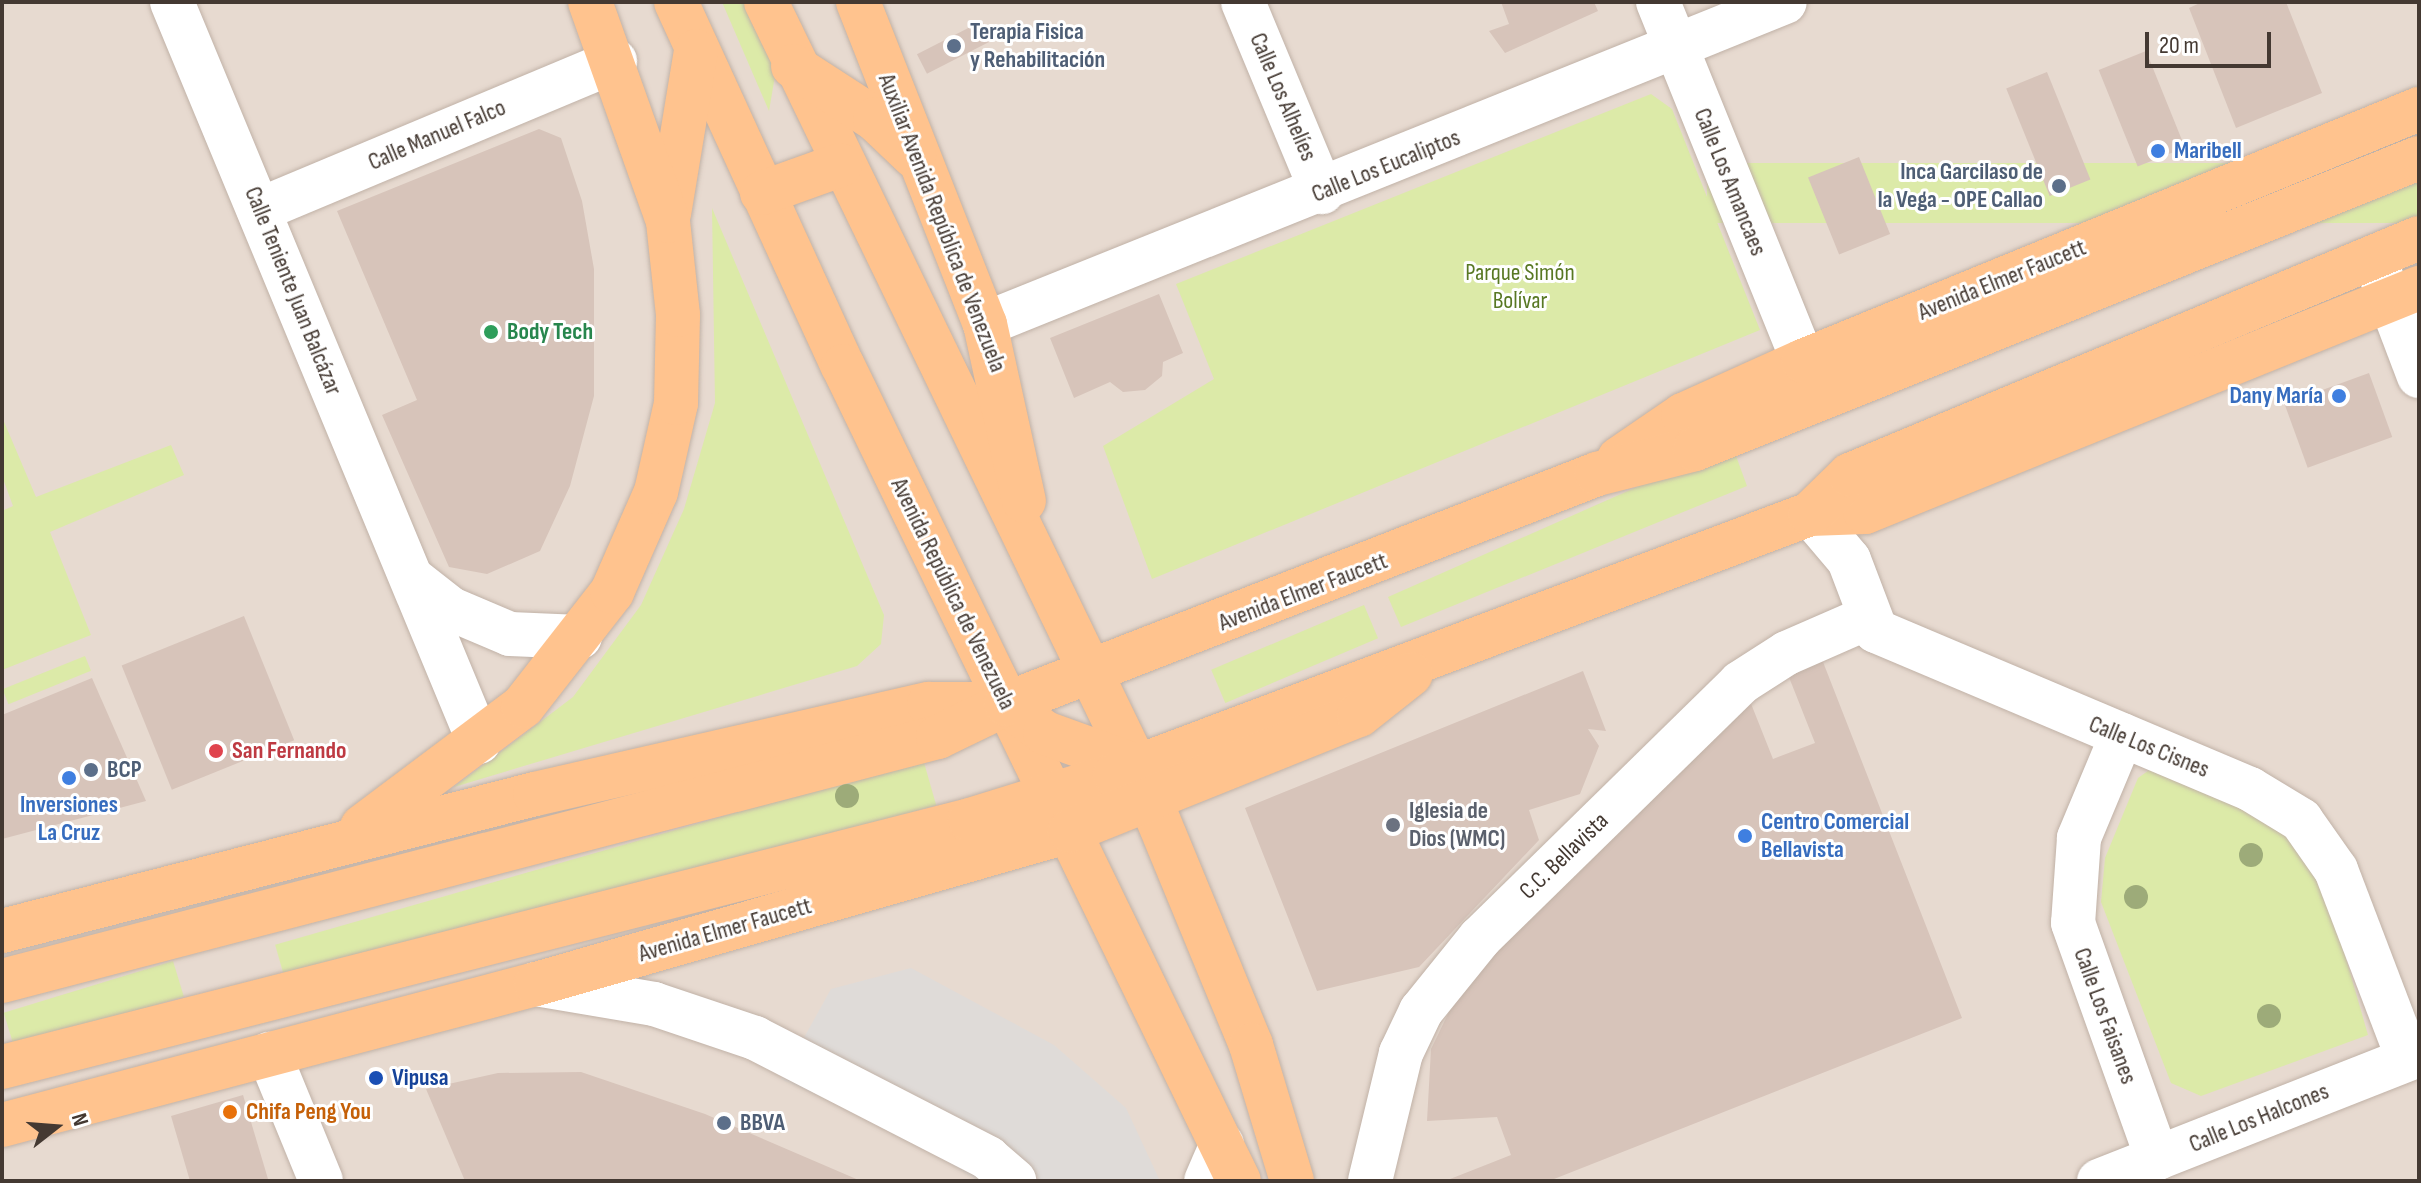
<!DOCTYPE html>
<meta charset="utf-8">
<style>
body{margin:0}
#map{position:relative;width:2421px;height:1183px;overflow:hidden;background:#f2e9e2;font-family:"Sofia Sans Condensed",sans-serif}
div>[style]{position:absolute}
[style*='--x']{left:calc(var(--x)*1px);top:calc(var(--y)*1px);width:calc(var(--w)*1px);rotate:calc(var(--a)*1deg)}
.residential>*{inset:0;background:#e7dad0;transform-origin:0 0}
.green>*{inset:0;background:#dceaa8;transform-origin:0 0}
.parking>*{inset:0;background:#dfdbd8}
.building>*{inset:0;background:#d7c4ba;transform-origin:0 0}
.roads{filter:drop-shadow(0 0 2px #c1b2a7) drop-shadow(0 0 2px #c1b2a7)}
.minor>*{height:44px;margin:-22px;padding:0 22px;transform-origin:22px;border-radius:22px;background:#fff}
.major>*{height:44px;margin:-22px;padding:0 22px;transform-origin:22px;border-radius:22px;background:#ffc38e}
.trees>*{width:24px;height:24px;margin:-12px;border-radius:50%;background:#9dab79}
.dots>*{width:22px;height:22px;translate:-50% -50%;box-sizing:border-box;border:4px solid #fff;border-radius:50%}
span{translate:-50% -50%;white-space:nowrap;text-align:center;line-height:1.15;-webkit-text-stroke:6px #fff;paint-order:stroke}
.service-label{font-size:24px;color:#4e5e75;font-weight:700}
.left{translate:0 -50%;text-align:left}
.right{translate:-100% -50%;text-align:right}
.street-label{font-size:24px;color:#443932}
.shop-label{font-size:24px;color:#366cbe;font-weight:700}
.park-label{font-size:24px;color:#587823}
.leisure-label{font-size:24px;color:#27864d;font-weight:700}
.health-label{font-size:24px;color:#be3a42;font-weight:700}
.worship-label{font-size:24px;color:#5b616d;font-weight:700}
.transit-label{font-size:24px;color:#164399;font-weight:700}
.food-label{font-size:24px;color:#c56008;font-weight:700}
.frame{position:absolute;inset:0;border:4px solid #443932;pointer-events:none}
.north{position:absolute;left:16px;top:1087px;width:80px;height:80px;-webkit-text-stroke:6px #fff;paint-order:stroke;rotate:73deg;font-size:22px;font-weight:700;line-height:32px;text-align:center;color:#443932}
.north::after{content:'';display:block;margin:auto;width:28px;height:36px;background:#443932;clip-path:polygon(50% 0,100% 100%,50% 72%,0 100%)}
.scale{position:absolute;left:2145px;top:32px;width:126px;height:36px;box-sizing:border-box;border:4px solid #443932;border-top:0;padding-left:10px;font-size:24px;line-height:28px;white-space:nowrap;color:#443932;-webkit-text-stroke:6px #fff;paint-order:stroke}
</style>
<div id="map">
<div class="residential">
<div style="left:2px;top:2px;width:2417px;height:1179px"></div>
</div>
<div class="green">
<div style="clip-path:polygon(722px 2px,751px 2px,777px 64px,769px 111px)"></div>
<div style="clip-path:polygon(1651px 94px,1672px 109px,1760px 330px,1152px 579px,1103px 446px,1214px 379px,1176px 284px)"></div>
<div style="left:2419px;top:163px;width:60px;height:712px;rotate:90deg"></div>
<div style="clip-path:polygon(712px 208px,884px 615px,881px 644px,857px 666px,454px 787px,573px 697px,641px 605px,684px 509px,715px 403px)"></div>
<div style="clip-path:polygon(2px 417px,36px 497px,171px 445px,184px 475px,50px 532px,91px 635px,2px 670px,2px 511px,13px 506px,2px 476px)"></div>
<div style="clip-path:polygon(1732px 445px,1747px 486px,1401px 627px,1388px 597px)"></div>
<div style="left:1364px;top:605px;width:36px;height:166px;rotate:67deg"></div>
<div style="left:85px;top:656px;width:16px;height:89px;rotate:68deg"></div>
<div style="left:923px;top:759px;width:48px;height:674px;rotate:74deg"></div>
<div style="clip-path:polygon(2155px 766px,2286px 828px,2324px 882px,2368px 1035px,2201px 1096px,2171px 1083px,2101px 902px,2105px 858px,2138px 778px)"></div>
<div style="left:173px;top:961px;width:37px;height:177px;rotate:73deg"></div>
</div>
<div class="parking">
<div style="clip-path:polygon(911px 968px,1054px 1045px,1126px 1108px,1160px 1181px,978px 1181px,905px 1135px,781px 1079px,831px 989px)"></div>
</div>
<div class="building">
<div style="clip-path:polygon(1501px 2px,1594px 2px,1598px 11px,1505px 53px,1489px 31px,1509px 24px)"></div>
<div style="clip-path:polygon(2202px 2px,2286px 2px,2322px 93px,2236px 128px,2189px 8px)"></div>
<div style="left:982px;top:21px;width:22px;height:73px;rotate:63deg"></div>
<div style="left:2146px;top:51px;width:104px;height:51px;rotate:68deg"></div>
<div style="left:2047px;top:72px;width:116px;height:44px;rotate:68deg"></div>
<div style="clip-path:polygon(539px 129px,561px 138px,582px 201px,594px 269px,594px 396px,570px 486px,540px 551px,487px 574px,449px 567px,382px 415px,417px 400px,337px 211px)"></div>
<div style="left:1859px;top:157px;width:83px;height:55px;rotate:68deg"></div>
<div style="clip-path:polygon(1159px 294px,1183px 353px,1163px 362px,1162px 376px,1145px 390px,1123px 392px,1110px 382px,1074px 398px,1050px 338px)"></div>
<div style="left:2369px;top:373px;width:68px;height:90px;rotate:70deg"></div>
<div style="left:244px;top:616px;width:134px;height:132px;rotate:68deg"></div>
<div style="clip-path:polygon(1816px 644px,1962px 1018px,1549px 1181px,1445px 1181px,1511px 1155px,1497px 1117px,1427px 1121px,1431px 1049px,1462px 985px,1744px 686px,1773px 759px,1815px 743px,1781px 657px)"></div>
<div style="clip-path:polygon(1583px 671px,1606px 731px,1588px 729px,1599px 746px,1580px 794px,1529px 810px,1539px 840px,1419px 967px,1317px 991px,1245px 808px)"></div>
<div style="clip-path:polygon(92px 678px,146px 801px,2px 839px,2px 715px)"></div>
<div style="clip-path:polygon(581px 1072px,705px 1114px,861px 1181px,465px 1181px,426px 1089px,498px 1073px)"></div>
<div style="clip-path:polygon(243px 1095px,268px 1179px,190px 1181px,171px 1116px)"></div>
</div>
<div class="roads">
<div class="minor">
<div style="--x:172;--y:2;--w:801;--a:67.47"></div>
<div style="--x:1243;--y:2;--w:206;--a:67.4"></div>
<div style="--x:1658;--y:2;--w:387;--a:68"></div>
<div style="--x:259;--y:210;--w:386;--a:-22.7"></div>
<div style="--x:2376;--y:263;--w:121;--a:69.2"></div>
<div style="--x:985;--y:324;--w:862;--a:-21.92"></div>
<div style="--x:1810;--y:514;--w:60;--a:49.7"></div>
<div style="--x:1849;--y:560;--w:76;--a:69.2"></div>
<div style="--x:1876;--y:631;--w:406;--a:22.9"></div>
<div style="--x:2250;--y:789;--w:60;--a:31.3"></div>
<div style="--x:2301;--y:820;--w:61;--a:55"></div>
<div style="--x:2336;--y:870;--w:202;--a:69.1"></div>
<div style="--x:414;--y:580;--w:47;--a:38.1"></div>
<div style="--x:451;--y:609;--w:64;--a:23"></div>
<div style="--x:510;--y:634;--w:70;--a:2.5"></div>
<div style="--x:2122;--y:735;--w:112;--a:112.7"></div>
<div style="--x:2079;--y:838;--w:85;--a:94"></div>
<div style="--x:2073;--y:923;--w:250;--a:70.3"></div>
<div style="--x:536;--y:984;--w:120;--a:9.6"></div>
<div style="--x:654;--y:1004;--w:107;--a:18.6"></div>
<div style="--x:755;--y:1038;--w:262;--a:27.2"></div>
<div style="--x:988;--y:1158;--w:35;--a:41"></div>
<div style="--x:269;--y:1054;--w:137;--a:67.7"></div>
<div style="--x:1206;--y:1181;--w:40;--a:-66.6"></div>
<div style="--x:1370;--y:1181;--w:132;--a:-76.4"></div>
<div style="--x:1401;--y:1053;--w:47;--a:-64.5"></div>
<div style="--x:1421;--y:1011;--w:94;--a:-51.1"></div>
<div style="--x:1480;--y:938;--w:364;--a:-44.4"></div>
<div style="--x:1740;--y:683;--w:56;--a:-32.6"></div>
<div style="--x:1787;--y:653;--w:87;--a:-23.6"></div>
<div style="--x:2099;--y:1181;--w:344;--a:-21.5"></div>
</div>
<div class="major">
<div style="--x:676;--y:2;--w:400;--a:65.4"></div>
<div style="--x:843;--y:366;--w:906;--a:64.09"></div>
<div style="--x:766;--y:2;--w:849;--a:64.16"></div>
<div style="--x:1136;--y:766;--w:302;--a:67.6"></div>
<div style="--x:1251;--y:1045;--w:142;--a:73.2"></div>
<div style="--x:858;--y:2;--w:346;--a:68.5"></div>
<div style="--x:985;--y:324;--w:181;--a:77.6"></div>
<div style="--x:793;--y:66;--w:98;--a:32.9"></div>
<div style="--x:875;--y:119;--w:54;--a:43.5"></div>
<div style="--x:762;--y:193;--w:83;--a:-19.7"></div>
<div style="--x:669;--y:214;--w:165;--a:-80.6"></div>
<div style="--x:1619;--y:459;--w:78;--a:-34.5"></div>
<div style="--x:1683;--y:415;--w:132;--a:-24.2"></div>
<div style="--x:1803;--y:361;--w:666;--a:-22.25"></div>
<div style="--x:1810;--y:514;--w:55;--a:-2.1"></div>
<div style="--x:1865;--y:512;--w:598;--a:-22.02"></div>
<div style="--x:1008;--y:705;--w:46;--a:37.1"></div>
<div style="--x:1045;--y:733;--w:97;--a:19.9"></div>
<div style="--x:362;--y:827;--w:201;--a:-36.9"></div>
<div style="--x:523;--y:706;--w:145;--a:-52"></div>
<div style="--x:612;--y:592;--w:109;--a:-66.3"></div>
<div style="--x:656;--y:492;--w:91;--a:-77.3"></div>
<div style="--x:676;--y:403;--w:88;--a:-88.7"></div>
<div style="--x:678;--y:315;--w:95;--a:-96.1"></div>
<div style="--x:668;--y:221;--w:232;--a:-109.6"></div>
<div style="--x:2;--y:931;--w:550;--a:-14.42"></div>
<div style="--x:535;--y:794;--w:404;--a:-12.9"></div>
<div style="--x:929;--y:704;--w:66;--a:0"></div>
<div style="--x:2;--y:981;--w:967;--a:-14.61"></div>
<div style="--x:938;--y:737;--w:76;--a:-25.9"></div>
<div style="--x:1006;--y:704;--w:634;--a:-21.26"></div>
<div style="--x:1597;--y:474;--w:101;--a:-14.3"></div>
<div style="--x:1695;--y:449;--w:780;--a:-21.9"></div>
<div style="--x:2;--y:1067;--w:999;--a:-14.31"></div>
<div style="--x:970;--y:820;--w:152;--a:-17.2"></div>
<div style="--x:1115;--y:775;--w:742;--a:-20.58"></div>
<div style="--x:1810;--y:514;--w:56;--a:-44.3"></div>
<div style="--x:1850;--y:475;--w:616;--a:-22.61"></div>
<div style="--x:2;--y:1125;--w:552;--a:-14.79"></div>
<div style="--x:536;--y:984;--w:555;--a:-15.99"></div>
<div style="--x:1070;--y:831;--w:311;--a:-21.9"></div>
<div style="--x:1359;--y:715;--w:66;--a:-38.3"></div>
</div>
</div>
<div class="trees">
<div style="left:847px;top:796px"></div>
<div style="left:2251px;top:855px"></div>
<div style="left:2136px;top:897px"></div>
<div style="left:2269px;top:1016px"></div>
</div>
<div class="dots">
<div style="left:954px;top:46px;background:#5c6f8a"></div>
<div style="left:2158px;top:151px;background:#3f7fe0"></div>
<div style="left:2059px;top:186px;background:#5c6f8a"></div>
<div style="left:491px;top:332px;background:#2e9e5b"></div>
<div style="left:2339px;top:396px;background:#3f7fe0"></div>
<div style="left:216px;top:751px;background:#e0444e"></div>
<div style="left:91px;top:770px;background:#5c6f8a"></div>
<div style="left:69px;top:778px;background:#3f7fe0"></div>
<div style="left:1393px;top:825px;background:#6b7280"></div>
<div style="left:1745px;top:836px;background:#3f7fe0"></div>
<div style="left:376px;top:1078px;background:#1a4fb4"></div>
<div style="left:230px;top:1112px;background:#e8710a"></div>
<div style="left:724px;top:1123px;background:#5c6f8a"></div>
</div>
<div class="service-label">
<span class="left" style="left:970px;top:46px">Terapia Fisica<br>y Rehabilitación</span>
<span class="right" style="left:2043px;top:186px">Inca Garcilaso de<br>la Vega - OPE Callao</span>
<span class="left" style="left:107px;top:770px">BCP</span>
<span class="left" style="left:740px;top:1123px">BBVA</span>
</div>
<div class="street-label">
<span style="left:1283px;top:97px;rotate:67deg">Calle Los Alhelíes</span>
<span style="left:437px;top:135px;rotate:-23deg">Calle Manuel Falco</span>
<span style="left:1386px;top:166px;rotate:-22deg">Calle Los Eucaliptos</span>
<span style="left:1730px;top:182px;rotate:68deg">Calle Los Amancaes</span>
<span style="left:942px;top:223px;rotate:69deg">Auxiliar Avenida República de Venezuela</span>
<span style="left:2002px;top:280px;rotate:-22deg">Avenida Elmer Faucett</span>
<span style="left:293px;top:291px;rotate:68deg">Calle Teniente Juan Balcázar</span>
<span style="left:1303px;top:592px;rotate:-21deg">Avenida Elmer Faucett</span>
<span style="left:953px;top:594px;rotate:64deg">Avenida República de Venezuela</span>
<span style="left:2149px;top:747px;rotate:22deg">Calle Los Cisnes</span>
<span style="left:1564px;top:856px;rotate:-44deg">C.C. Bellavista</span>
<span style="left:725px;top:930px;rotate:-16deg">Avenida Elmer Faucett</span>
<span style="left:2105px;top:1016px;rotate:70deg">Calle Los Faisanes</span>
<span style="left:2259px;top:1118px;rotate:-22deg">Calle Los Halcones</span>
</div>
<div class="shop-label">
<span class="left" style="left:2174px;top:151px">Maribell</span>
<span class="right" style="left:2323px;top:396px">Dany María</span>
<span style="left:69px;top:819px">Inversiones<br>La Cruz</span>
<span class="left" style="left:1761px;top:836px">Centro Comercial<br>Bellavista</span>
</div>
<div class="park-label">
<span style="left:1520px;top:287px">Parque Simón<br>Bolívar</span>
</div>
<div class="leisure-label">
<span class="left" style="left:507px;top:332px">Body Tech</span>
</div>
<div class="health-label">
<span class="left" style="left:232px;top:751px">San Fernando</span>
</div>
<div class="worship-label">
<span class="left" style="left:1409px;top:825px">Iglesia de<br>Dios (WMC)</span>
</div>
<div class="transit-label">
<span class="left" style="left:392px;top:1078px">Vipusa</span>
</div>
<div class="food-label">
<span class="left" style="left:246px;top:1112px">Chifa Peng You</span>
</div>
<div class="frame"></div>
<div class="north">N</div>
<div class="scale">20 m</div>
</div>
